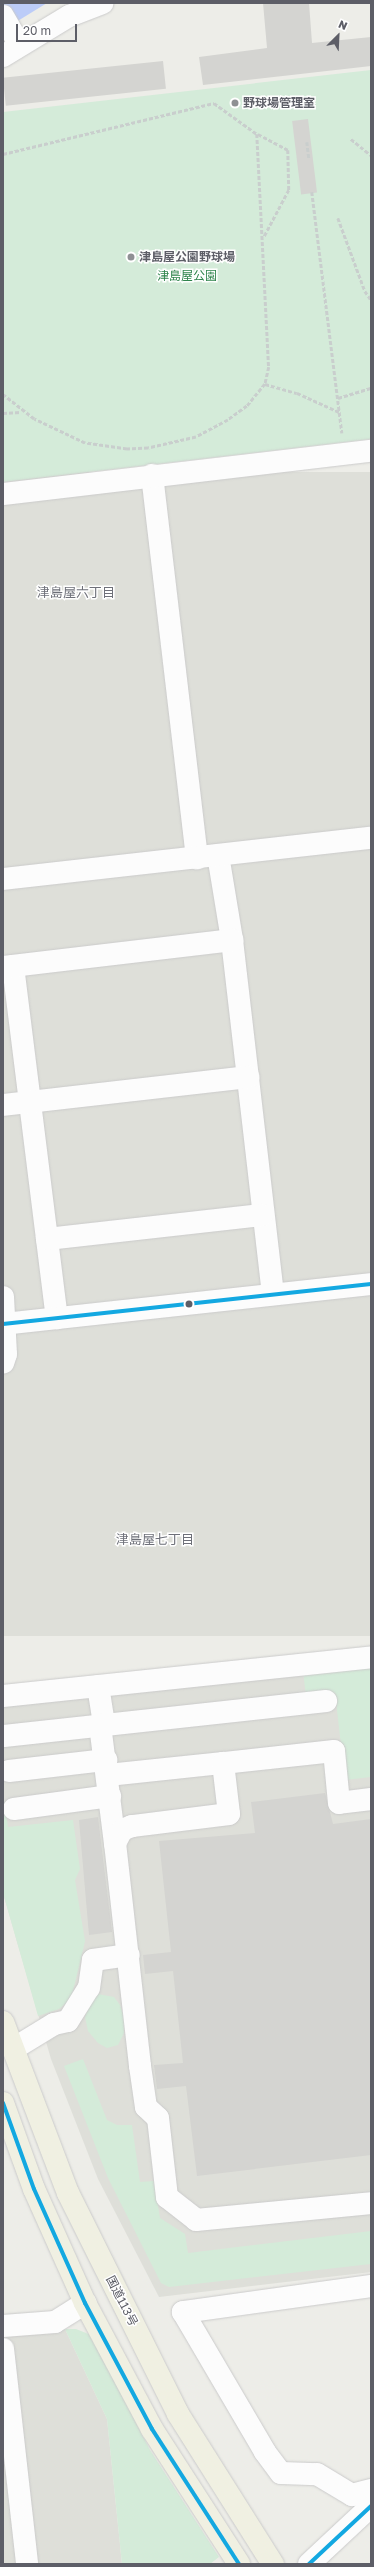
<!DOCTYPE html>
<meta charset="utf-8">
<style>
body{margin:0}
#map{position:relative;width:374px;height:2567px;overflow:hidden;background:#edede8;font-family:"Golos Text","Noto Sans JP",sans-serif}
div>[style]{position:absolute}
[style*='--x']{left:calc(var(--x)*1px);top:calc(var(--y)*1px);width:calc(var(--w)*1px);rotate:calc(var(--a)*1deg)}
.industrial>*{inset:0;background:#dedfd9;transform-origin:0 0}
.green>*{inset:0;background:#d4ebd9}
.water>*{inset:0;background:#bcccf8}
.building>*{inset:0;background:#d4d4d1;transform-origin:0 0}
.path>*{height:2.5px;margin-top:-1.25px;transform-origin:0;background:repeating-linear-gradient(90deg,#c9cecd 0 4px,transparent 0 6px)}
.roads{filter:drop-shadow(0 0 1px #cbcbcb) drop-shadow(0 0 1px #cbcbcb)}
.minor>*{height:22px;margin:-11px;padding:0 11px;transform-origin:11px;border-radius:11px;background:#fcfcfc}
.highway>*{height:22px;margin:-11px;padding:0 11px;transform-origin:11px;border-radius:11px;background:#f0f0e2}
.bus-1>*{height:4px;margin:-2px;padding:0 2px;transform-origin:2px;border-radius:2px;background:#13a8e1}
.dots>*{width:11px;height:11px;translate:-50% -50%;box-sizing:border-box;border:2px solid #fff;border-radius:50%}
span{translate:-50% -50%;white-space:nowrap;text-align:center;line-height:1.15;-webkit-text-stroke:3px #fff;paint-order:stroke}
.poi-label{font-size:12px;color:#5d5e67;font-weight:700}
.left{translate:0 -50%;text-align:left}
.park-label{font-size:12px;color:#2f844c}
.street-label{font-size:12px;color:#5d5e67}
.neighbourhood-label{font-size:13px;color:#6e7079}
.frame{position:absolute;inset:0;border:4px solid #5d5e67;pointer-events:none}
.north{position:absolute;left:318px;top:16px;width:40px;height:40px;-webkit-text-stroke:3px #fff;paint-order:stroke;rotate:24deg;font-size:11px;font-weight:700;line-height:16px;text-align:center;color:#5d5e67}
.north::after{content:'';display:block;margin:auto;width:14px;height:18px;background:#5d5e67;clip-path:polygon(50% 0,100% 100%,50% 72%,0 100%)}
.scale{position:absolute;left:16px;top:24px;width:61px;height:18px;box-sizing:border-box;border:2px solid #5d5e67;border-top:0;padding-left:5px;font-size:12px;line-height:14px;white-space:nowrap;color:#5d5e67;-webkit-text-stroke:3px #fff;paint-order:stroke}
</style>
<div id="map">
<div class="industrial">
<div style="left:371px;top:472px;width:1164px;height:370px;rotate:90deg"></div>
<div style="clip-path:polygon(371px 1664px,371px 2272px,159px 2297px,98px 2179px,51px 2059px,3px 1893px,3px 1706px)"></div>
<div style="clip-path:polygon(65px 2329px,107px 2419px,122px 2564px,3px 2564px,3px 2337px)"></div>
</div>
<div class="green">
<div style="clip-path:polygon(371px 70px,371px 439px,3px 482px,3px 112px)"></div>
<div style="clip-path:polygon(371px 1664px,371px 1777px,345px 1780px,335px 1693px,306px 1696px,303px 1671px)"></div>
<div style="clip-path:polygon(3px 1792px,8px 1827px,73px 1820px,80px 1869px,75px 1880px,85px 1941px,83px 1950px,71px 1999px,59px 2009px,38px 2016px,3px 1893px)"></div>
<div style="clip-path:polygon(98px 1994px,114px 1997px,120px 2005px,124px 2017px,124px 2033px,118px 2045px,107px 2048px,98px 2043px,88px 2031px,85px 2017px,89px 2004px)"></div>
<div style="clip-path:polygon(83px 2059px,107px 2120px,117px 2125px,132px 2125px,140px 2182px,154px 2181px,160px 2218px,185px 2234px,188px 2253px,371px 2231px,371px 2264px,169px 2287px,161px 2283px,108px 2178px,64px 2066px)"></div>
<div style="clip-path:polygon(65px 2329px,76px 2329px,91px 2335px,150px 2450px,219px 2557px,210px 2564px,122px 2564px,107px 2419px)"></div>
</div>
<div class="water">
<div style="clip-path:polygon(3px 3px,47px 3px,3px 30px)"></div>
</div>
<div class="building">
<div style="clip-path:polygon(263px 3px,309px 3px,312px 43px,371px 37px,371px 66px,203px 85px,199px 57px,267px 48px)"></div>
<div style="left:163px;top:61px;width:28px;height:161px;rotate:84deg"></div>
<div style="left:308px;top:119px;width:74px;height:16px;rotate:83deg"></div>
<div style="clip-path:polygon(325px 1793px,333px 1824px,371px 1819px,371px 2155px,197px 2176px,186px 2086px,157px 2089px,154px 2065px,183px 2063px,173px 1971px,145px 1974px,143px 1955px,171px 1952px,159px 1841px,255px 1833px,251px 1802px)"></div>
<div style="clip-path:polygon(98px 1817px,112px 1932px,89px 1935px,79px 1820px)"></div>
</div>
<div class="path">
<div style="--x:258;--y:134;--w:34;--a:28"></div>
<div style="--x:288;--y:150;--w:40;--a:88.6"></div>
<div style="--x:289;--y:190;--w:53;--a:118"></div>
<div style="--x:351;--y:139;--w:26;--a:39"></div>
<div style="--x:307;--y:142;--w:17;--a:83"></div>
<div style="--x:3;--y:154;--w:217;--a:-13.6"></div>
<div style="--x:214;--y:103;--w:53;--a:35.8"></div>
<div style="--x:257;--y:134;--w:233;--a:87.1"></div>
<div style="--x:269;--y:367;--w:17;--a:103"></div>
<div style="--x:265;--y:384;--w:28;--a:129"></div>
<div style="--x:247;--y:406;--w:24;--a:144"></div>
<div style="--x:228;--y:420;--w:36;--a:152"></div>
<div style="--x:196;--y:437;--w:49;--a:167.1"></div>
<div style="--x:148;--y:448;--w:21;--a:177"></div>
<div style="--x:127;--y:449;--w:42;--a:-171.9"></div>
<div style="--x:85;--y:443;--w:56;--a:-154.8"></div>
<div style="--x:34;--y:419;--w:39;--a:-142"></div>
<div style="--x:312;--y:192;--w:243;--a:82.9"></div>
<div style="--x:338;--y:218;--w:78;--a:69.7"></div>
<div style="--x:365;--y:291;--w:11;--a:56"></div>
<div style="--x:265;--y:384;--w:33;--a:16"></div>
<div style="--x:297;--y:393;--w:46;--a:24.3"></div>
<div style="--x:338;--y:398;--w:34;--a:-17"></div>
<div style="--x:3;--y:413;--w:18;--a:-3"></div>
</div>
<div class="roads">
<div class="minor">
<div style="--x:3;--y:16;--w:32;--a:60"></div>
<div style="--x:3;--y:56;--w:77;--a:-31.2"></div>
<div style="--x:69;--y:16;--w:36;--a:-21"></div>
<div style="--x:152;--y:475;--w:386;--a:83.3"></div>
<div style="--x:3;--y:494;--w:371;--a:-6.7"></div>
<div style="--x:218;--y:855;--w:86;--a:80.6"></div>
<div style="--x:232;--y:940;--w:356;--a:83.4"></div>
<div style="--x:3;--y:879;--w:370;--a:-6.4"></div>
<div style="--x:13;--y:966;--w:355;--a:82.9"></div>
<div style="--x:3;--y:967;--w:231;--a:-6.7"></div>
<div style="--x:3;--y:1105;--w:247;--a:-6.5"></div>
<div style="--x:47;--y:1239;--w:216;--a:-6.4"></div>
<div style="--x:3;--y:1297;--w:57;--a:87"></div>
<div style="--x:6;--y:1354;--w:9;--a:108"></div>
<div style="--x:3;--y:1324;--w:370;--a:-6.2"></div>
<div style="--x:98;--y:1686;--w:38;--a:81"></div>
<div style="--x:3;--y:1696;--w:370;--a:-6"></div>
<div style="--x:100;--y:1725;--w:119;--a:82.8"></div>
<div style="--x:4;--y:1736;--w:324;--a:-6.2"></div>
<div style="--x:9;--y:1771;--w:98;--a:-6.5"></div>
<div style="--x:108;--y:1775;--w:116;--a:-6"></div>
<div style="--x:371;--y:1799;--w:32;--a:173"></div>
<div style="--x:339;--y:1803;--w:52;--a:-95.5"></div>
<div style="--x:334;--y:1751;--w:112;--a:173.8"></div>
<div style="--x:223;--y:1763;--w:51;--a:83.3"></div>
<div style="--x:229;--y:1814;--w:98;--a:172.9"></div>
<div style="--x:132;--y:1826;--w:11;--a:158"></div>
<div style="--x:122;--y:1830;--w:15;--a:118"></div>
<div style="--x:115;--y:1843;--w:224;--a:83.6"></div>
<div style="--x:140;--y:2066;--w:41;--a:81.7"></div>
<div style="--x:146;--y:2107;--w:16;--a:43"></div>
<div style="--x:158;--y:2118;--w:80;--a:83.5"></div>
<div style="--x:167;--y:2197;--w:37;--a:38"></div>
<div style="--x:196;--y:2220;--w:176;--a:-5.5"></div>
<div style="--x:14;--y:1809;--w:97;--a:-7.7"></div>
<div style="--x:13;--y:2049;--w:48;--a:-31.4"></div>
<div style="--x:54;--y:2024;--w:14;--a:-12"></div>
<div style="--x:68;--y:2021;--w:39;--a:-58"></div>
<div style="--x:89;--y:1988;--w:28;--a:-82"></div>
<div style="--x:93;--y:1960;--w:36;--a:-8"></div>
<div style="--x:371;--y:2286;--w:190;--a:172.1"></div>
<div style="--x:183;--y:2312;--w:162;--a:59.6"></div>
<div style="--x:265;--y:2452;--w:26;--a:53"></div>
<div style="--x:281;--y:2473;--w:36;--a:2"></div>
<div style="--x:317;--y:2474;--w:41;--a:31"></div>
<div style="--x:352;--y:2495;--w:20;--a:-15"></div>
<div style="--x:3;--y:2326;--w:52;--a:-4.4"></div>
<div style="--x:55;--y:2322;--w:36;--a:-32"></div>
<div style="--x:3;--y:2349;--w:216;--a:83.6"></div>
<div style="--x:309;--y:2564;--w:85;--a:-43.1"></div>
</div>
<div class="highway">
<div style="--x:3;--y:2022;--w:183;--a:69.2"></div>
<div style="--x:68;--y:2193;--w:247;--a:63.5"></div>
<div style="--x:178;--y:2414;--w:178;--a:57.7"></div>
<div style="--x:3;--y:2103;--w:91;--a:70.2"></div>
<div style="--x:34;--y:2189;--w:125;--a:65.9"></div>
<div style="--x:85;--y:2303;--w:143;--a:62"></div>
<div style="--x:152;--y:2429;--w:161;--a:57.2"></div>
</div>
</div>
<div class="bus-1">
<div style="--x:3;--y:1324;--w:370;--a:-6.2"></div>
<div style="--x:3;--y:2103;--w:91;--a:70.2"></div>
<div style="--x:34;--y:2189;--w:125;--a:65.9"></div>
<div style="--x:85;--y:2303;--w:143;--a:62"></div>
<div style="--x:152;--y:2429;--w:161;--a:57.2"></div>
<div style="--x:309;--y:2564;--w:85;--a:-43.1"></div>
</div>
<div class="dots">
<div style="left:235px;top:103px;background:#8f9094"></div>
<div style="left:131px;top:257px;background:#8f9094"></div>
<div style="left:189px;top:1304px;background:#5d5e67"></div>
</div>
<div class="poi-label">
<span class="left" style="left:243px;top:103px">野球場管理室</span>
<span class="left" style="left:139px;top:257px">津島屋公園野球場</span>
</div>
<div class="park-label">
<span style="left:187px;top:276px">津島屋公園</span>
</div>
<div class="street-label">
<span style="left:122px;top:2301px;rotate:63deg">国道113号</span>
</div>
<div class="neighbourhood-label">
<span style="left:76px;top:592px">津島屋六丁目</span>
<span style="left:155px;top:1539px">津島屋七丁目</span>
</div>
<div class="frame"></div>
<div class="north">N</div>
<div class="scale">20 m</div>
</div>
